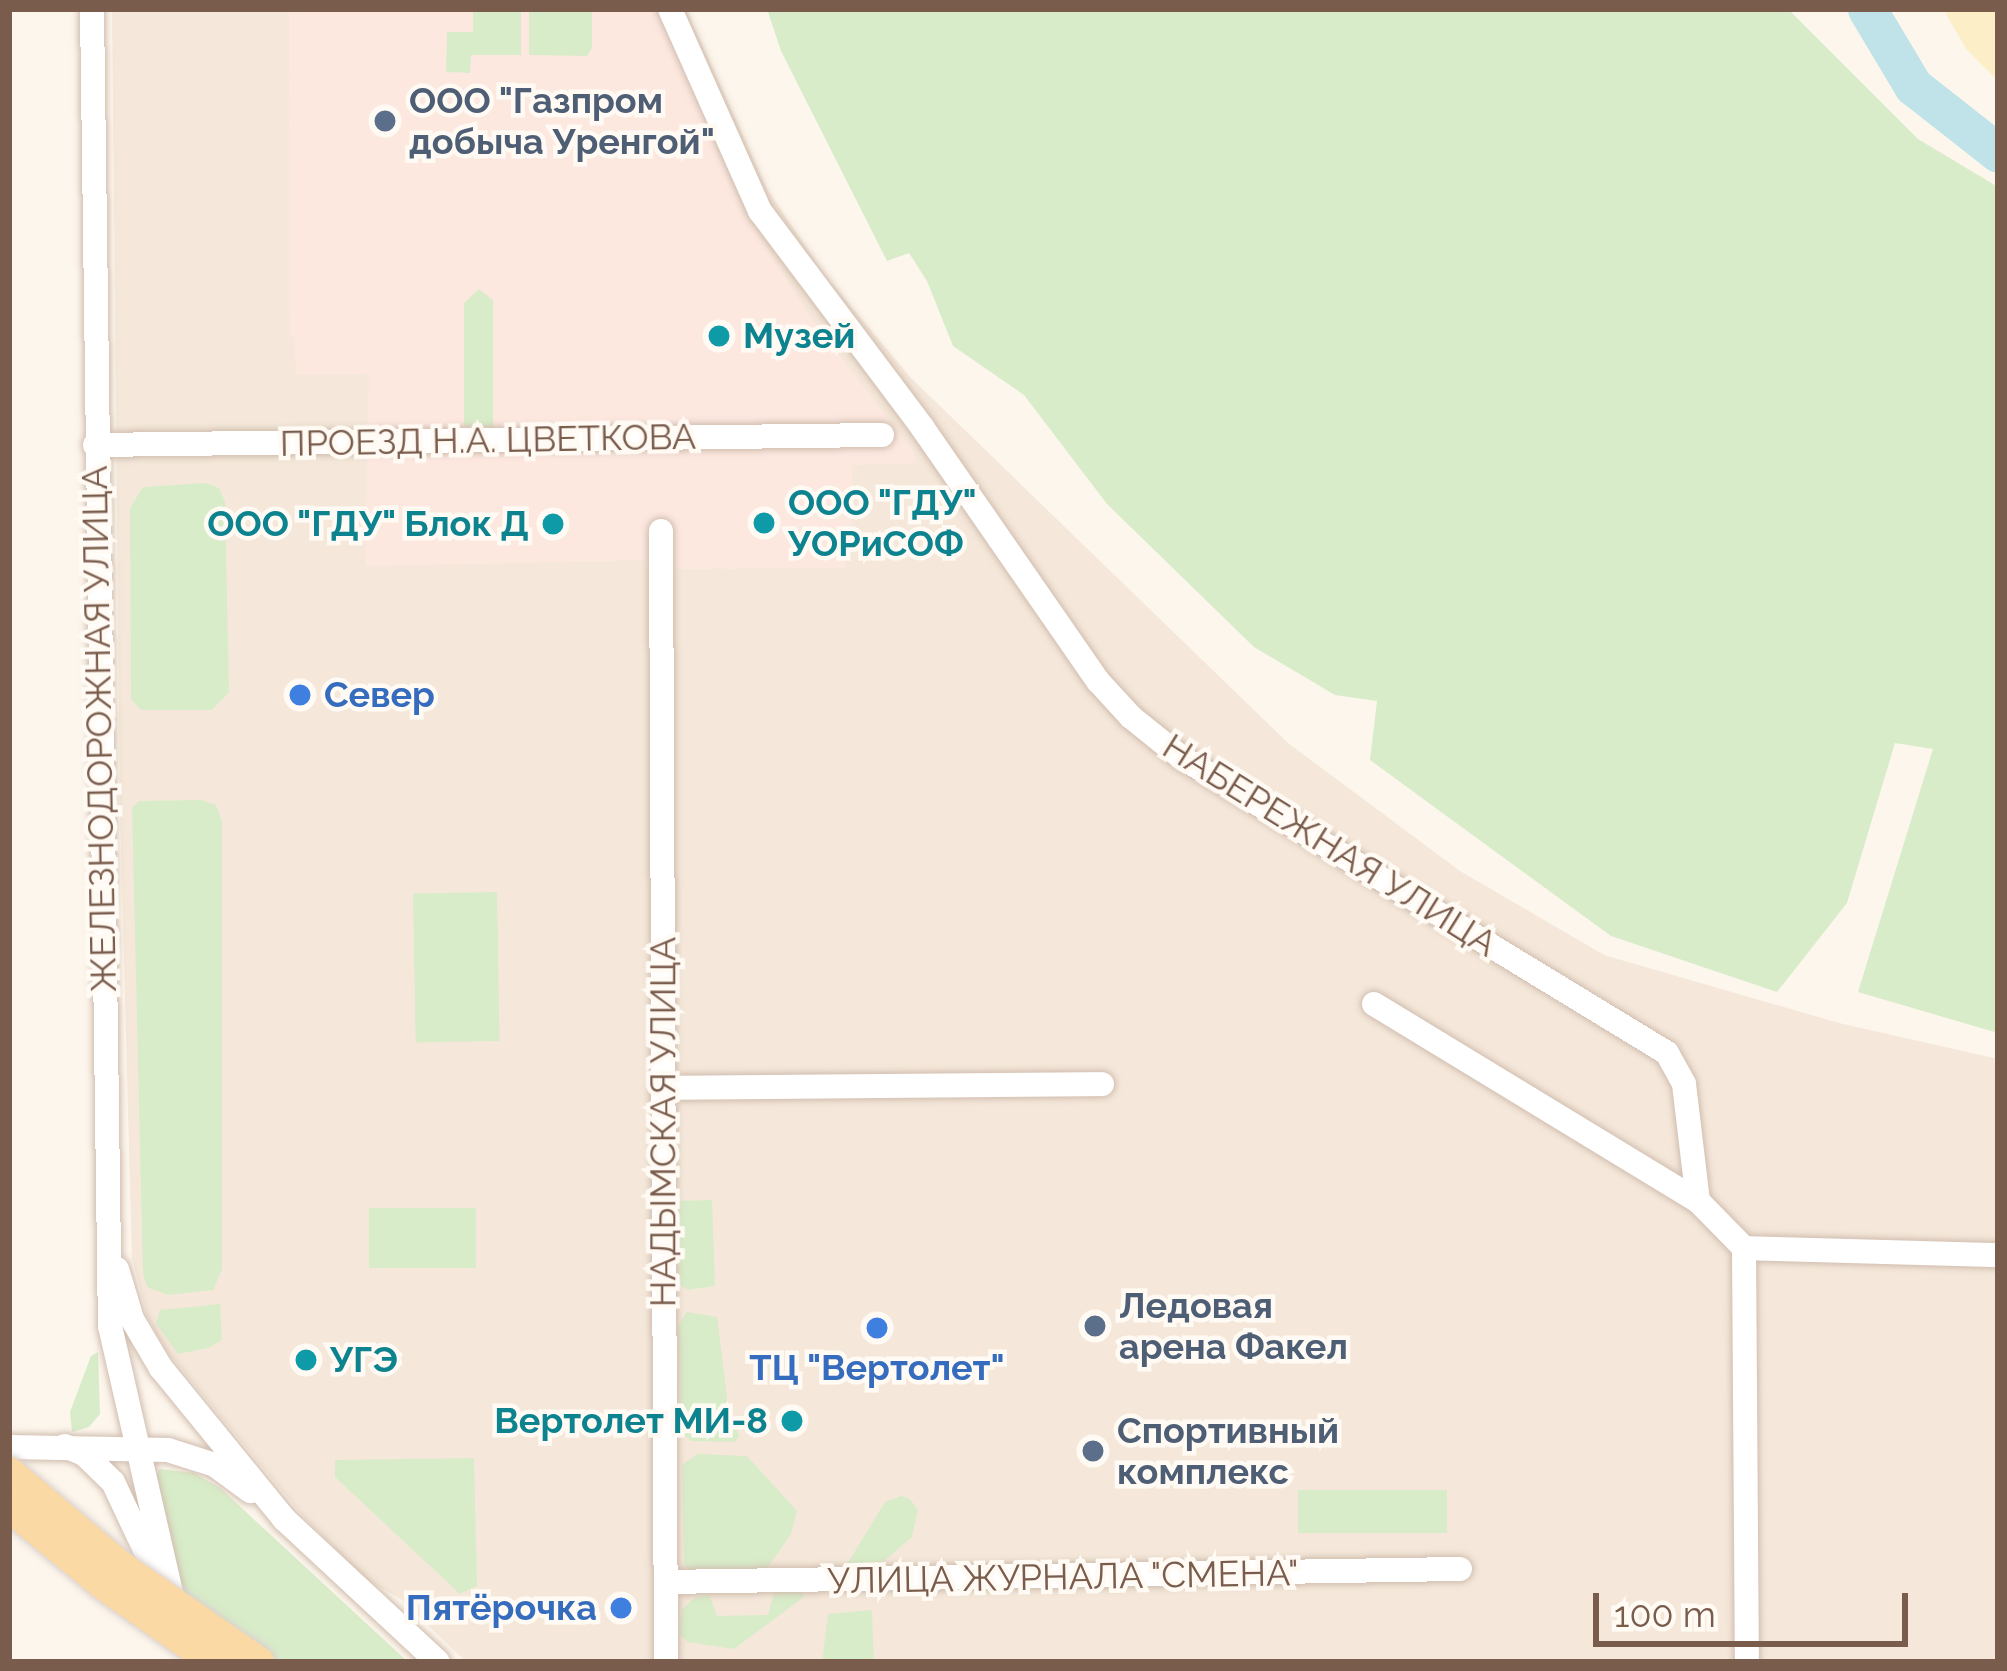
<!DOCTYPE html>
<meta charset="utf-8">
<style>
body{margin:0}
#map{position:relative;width:2007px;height:1671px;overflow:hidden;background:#fdf6ec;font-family:Raleway,sans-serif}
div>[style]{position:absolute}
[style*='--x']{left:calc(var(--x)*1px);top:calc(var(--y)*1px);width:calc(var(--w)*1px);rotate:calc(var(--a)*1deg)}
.residential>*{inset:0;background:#f5e8da}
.commercial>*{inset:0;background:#fde8e0}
.green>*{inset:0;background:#d8ecc9;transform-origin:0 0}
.sand>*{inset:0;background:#fcefc7}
.river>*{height:39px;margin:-19.5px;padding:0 19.5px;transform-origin:19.5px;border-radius:19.5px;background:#bfe3e8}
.roads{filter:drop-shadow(0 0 3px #d1beb0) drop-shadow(0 0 3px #d1beb0)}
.minor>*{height:24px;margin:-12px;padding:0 12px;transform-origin:12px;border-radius:12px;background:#fff}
.bridges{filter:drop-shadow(0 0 3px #dad1cd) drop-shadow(0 0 3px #dad1cd)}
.major-bridge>*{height:30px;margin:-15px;padding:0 15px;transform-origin:15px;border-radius:15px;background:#fbd9a5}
.dots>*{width:33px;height:33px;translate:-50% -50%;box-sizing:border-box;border:6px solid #fffaf3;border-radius:50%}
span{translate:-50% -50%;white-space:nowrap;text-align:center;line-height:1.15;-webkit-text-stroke:9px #fffaf3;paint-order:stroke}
.service-label{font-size:36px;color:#4e5e75;font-weight:700}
.left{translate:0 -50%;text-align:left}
.culture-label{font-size:36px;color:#0d838f;font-weight:700}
.right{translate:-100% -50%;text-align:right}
.street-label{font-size:36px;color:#7a5c4d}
.shop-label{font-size:36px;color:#366cbe;font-weight:700}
.frame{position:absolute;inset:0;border:12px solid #7a5c4d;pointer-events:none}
.scale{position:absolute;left:1593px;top:1593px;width:315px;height:54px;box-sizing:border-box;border:6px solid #7a5c4d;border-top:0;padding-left:15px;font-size:36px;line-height:42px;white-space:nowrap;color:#7a5c4d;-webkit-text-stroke:9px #fffaf3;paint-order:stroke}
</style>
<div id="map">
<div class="residential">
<div style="clip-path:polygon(112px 9px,686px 9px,767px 189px,824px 274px,911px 378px,1288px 743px,1460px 871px,1604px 955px,1839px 1023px,1998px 1059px,1998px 1662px,466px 1662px,401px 1599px,368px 1581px,302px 1515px,165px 1349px,148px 1318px,132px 1258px,120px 812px)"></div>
</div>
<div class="commercial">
<div style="clip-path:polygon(289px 9px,659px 9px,743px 211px,815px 324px,914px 452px,915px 463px,852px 465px,852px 536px,844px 537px,845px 568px,646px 569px,645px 560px,365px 566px,369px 374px,296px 375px,295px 337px,290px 337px)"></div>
</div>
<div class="green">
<div style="clip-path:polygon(521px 9px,521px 55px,471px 55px,470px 73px,446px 72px,447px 32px,473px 32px,473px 11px)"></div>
<div style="clip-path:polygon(529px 9px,592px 9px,592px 48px,587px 56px,529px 55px)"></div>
<div style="clip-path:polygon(767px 9px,1788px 9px,1918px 139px,1998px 187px,1998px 1033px,1858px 992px,1933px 749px,1895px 743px,1847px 903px,1777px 992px,1611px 936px,1370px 760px,1377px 701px,1335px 695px,1254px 647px,1107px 504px,1024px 395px,953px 346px,927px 281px,909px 253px,887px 261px,781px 51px)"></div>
<div style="clip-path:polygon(479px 289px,493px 300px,493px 430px,464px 426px,464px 303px)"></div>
<div style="clip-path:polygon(206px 483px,219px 488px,225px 502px,229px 692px,212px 710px,141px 710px,131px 699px,130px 508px,143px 487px)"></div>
<div style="clip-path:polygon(201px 800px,216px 805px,222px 821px,222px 1269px,213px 1290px,168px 1295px,147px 1287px,143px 1274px,132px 808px,139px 801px)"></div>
<div style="left:497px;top:892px;width:149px;height:84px;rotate:89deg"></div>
<div style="clip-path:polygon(712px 1200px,715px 1286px,688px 1290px,679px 1284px,678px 1201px)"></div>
<div style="left:369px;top:1208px;width:107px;height:60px"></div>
<div style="clip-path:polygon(220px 1304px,222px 1340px,208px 1348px,178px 1354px,156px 1323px,160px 1310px)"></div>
<div style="clip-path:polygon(687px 1312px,717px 1317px,728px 1406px,739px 1436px,735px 1442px,691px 1441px,681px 1432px,678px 1326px)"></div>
<div style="clip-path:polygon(98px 1352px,100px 1414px,89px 1427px,72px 1432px,70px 1412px,91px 1356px)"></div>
<div style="clip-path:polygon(697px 1454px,747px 1456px,797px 1511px,791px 1534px,765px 1572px,692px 1571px,684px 1565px,682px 1465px)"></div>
<div style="clip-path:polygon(474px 1458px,477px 1586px,460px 1594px,335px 1477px,335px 1460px)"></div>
<div style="clip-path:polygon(160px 1469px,194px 1473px,220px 1488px,408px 1662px,205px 1662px,184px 1605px,155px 1475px)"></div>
<div style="left:1447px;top:1490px;width:43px;height:149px;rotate:90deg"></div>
<div style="clip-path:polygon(901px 1496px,910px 1499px,918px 1510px,912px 1537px,882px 1563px,846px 1566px,885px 1502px)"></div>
<div style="clip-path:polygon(774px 1592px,803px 1592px,804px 1597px,734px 1649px,688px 1642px,680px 1635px,681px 1610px,695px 1598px,709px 1594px,717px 1616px,768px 1615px)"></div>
<div style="clip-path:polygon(872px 1610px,874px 1662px,822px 1662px,828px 1614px)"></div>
</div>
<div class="sand">
<div style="clip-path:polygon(1943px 9px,1998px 9px,1998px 81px,1967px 50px)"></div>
</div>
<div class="river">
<div style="--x:1867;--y:9;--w:90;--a:59.1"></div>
<div style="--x:1913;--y:86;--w:108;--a:38.2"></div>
</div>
<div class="roads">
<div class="minor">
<div style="--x:92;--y:9;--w:1317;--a:89.22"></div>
<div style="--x:110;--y:1326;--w:295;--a:77.1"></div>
<div style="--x:670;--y:9;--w:221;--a:66"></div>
<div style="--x:760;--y:211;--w:270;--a:53.1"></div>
<div style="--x:922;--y:427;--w:309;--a:55.3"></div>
<div style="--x:1098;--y:681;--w:49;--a:47.5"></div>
<div style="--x:1131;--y:717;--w:64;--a:38.7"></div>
<div style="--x:1181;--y:757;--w:569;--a:31.34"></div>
<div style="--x:1667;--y:1053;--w:35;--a:61"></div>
<div style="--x:1684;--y:1084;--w:118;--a:83.2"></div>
<div style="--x:95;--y:445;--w:787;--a:-0.73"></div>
<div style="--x:661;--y:531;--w:1131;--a:89.75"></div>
<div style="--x:1374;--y:1004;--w:379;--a:31.3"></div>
<div style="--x:1698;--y:1201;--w:66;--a:45.6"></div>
<div style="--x:1744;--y:1248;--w:254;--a:1.6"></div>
<div style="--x:662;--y:1088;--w:440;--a:-0.5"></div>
<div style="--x:1744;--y:1248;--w:414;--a:89.6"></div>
<div style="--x:117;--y:1269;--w:52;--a:73.3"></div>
<div style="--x:132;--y:1319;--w:57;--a:59.4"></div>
<div style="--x:161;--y:1368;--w:195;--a:50.8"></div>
<div style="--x:284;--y:1519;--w:210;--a:42.9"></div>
<div style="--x:65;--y:1446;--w:21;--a:23"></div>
<div style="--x:84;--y:1454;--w:40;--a:44"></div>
<div style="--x:113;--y:1482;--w:96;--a:64.8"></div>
<div style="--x:9;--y:1447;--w:159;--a:1.1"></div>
<div style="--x:168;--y:1450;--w:49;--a:17.7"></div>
<div style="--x:215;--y:1465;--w:44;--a:36.6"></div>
<div style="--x:666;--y:1582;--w:794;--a:-0.94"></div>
</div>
</div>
<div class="bridges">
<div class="major-bridge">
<div style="--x:9;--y:1472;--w:148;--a:40.1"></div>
<div style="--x:122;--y:1567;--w:167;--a:34.7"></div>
<div style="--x:9;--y:1507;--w:124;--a:39.5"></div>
<div style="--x:105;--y:1586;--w:132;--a:35.1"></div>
</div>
</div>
<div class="dots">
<div style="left:385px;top:121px;background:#5c6f8a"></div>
<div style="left:719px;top:336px;background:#0f9aa8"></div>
<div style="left:764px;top:523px;background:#0f9aa8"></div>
<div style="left:553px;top:524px;background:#0f9aa8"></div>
<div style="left:300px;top:695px;background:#3f7fe0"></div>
<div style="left:1095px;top:1326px;background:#5c6f8a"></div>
<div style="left:877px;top:1328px;background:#3f7fe0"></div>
<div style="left:306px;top:1360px;background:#0f9aa8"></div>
<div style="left:792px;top:1421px;background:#0f9aa8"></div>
<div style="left:1093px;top:1451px;background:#5c6f8a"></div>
<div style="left:621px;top:1608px;background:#3f7fe0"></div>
</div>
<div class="service-label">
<span class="left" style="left:409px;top:121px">ООО "Газпром<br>добыча Уренгой"</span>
<span class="left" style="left:1119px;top:1326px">Ледовая<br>арена Факел</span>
<span class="left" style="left:1117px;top:1451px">Спортивный<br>комплекс</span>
</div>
<div class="culture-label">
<span class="left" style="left:743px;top:336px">Музей</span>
<span class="left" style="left:788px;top:523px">ООО "ГДУ"<br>УОРиСОФ</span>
<span class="right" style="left:529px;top:524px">ООО "ГДУ" Блок Д</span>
<span class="left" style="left:330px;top:1360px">УГЭ</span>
<span class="right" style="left:768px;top:1421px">Вертолет МИ-8</span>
</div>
<div class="street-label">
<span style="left:488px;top:440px;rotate:-1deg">ПРОЕЗД Н.А. ЦВЕТКОВА</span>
<span style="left:99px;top:729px;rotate:-91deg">ЖЕЛЕЗНОДОРОЖНАЯ УЛИЦА</span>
<span style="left:1330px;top:845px;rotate:32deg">НАБЕРЕЖНАЯ УЛИЦА</span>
<span style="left:663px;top:1122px;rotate:-90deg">НАДЫМСКАЯ УЛИЦА</span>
<span style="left:1063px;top:1577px;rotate:-1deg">УЛИЦА ЖУРНАЛА "СМЕНА"</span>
</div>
<div class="shop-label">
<span class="left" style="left:324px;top:695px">Север</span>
<span style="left:877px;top:1368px">ТЦ "Вертолет"</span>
<span class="right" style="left:597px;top:1608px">Пятёрочка</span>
</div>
<div class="frame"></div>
<div class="scale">100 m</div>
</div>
